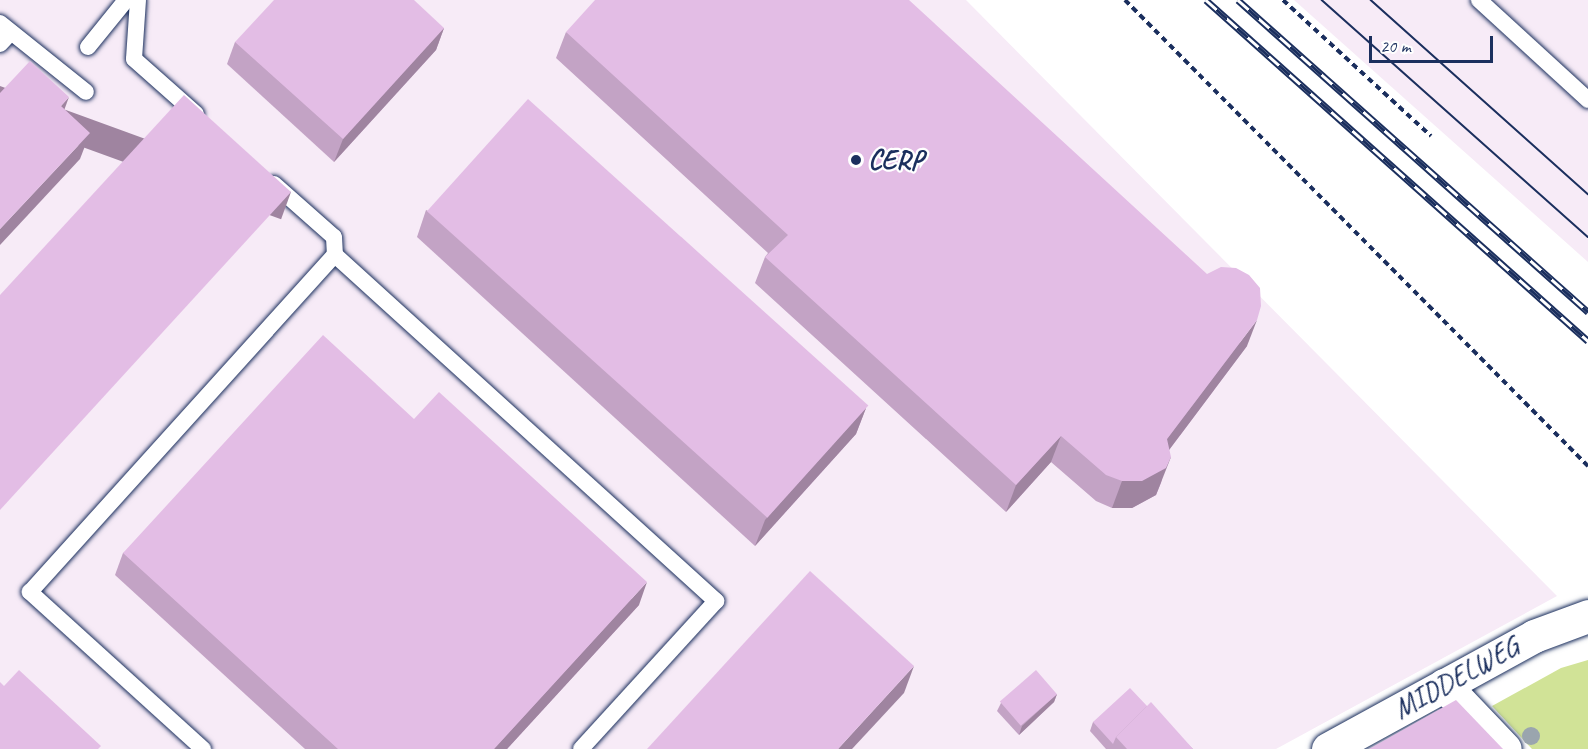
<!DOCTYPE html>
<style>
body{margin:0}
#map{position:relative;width:1588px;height:749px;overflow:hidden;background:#fff;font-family:Caveat,sans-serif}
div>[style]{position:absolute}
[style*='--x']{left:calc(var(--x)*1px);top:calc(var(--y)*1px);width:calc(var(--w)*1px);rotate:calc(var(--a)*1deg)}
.built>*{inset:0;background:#f7ebf7}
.green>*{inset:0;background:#d1e397}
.path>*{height:4px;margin-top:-2px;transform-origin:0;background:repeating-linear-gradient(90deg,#1b2f5e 0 6px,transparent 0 10.5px)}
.roads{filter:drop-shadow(0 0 2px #1b2f5e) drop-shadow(0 0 2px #1b2f5e)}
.lane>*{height:16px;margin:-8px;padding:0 8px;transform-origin:8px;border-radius:8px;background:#fff}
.street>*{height:33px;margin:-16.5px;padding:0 16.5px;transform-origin:16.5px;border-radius:16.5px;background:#fff}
.tram>*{height:1.5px;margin:-0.75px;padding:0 0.75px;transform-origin:0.75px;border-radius:0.75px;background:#1b2f5e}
.rail>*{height:7px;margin-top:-3.5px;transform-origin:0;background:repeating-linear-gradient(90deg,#fff 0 14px,#1b2f5e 0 28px);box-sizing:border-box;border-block:2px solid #1b2f5e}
.trees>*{width:18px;height:18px;margin:-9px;border-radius:50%;background:#9aa5ae}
.wall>*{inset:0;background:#c3a3c5}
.shaded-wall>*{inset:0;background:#9f84a0;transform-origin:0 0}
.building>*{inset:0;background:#e3bde5;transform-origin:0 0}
.dots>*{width:16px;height:16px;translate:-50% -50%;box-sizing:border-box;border:3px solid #fff;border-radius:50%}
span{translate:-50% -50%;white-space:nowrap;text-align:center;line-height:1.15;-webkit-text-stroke:4.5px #fff;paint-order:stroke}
.poi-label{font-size:28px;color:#1b2f5e;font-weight:700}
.left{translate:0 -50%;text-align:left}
.street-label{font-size:28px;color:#1b2f5e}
.scale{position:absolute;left:1369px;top:36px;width:124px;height:27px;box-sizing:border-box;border:3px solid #1b2f5e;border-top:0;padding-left:8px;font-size:18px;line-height:21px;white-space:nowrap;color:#1b2f5e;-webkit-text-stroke:4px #fff;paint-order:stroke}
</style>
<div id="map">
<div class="built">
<div style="clip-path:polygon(0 0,966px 0,1557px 596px,1276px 749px,0 749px)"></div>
<div style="clip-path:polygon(1294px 0,1588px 0,1588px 262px)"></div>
</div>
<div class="green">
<div style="clip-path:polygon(1588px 660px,1588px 749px,1532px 749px,1492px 706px,1561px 668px)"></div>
</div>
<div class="path">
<div style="--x:1125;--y:0;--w:657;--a:45.19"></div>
<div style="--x:1283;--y:0;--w:201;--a:42.6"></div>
</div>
<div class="roads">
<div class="lane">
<div style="--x:138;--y:0;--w:59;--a:93.9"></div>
<div style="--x:134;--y:59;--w:83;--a:41.6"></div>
<div style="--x:1479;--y:0;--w:148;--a:42.5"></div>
<div style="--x:0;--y:23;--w:110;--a:38.7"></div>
<div style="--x:0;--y:44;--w:16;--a:-47"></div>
<div style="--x:88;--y:47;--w:60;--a:-51"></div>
<div style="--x:274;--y:184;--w:80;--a:41.5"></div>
<div style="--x:334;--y:237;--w:18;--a:87"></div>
<div style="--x:203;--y:749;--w:234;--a:-137.8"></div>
<div style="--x:30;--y:592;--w:455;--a:-47.9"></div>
<div style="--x:335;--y:255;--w:515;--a:42.24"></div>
<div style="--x:716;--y:601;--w:200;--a:132.4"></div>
</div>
<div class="street">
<div style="--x:1444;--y:685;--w:88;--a:46.4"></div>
<div style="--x:1328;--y:749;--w:235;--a:-28.7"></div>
<div style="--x:1534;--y:636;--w:58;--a:-20.3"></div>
</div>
</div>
<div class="tram">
<div style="--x:1322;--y:0;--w:356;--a:41.7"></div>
<div style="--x:1371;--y:0;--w:291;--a:41.8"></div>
</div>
<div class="rail">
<div style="--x:1206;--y:0;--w:512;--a:41.75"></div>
<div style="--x:1238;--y:0;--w:469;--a:41.7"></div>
</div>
<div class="trees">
<div style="left:1531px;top:736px"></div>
</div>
<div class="wall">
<div style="clip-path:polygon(444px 28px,436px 50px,334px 162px,227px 64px,235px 42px)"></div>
<div style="clip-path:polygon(566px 32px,1247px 346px,1169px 450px,1161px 483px,1156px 495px,1132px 508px,1112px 508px,1096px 501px,1051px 462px,1006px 512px,755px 283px,765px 257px,768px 253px,556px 58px)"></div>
<div style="clip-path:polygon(426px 210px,866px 408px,856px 434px,755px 546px,417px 237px)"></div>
<div style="clip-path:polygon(414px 419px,639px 605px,507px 749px,305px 749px,115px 575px,123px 553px)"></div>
<div style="clip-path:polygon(1057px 694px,1054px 702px,1019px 735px,997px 711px,1001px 703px)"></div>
<div style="clip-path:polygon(1147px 706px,1193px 749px,1106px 749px,1090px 731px,1093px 722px)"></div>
</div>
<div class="shaded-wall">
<div style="clip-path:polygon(444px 28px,436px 50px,334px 162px,343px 139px)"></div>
<div style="clip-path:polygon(69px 97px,59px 124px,61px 106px)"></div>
<div style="clip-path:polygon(90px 133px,80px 159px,0 245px,0 229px)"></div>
<div style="left:291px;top:192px;width:29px;height:431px;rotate:110deg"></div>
<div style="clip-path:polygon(1257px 320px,1247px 346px,1157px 466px,1167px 439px)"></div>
<div style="clip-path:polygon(866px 408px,856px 434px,755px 546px,765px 520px)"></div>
<div style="clip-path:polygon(1061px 436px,1051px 462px,1006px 512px,1016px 485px)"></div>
<div style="clip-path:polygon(1171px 457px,1156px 495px,1132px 508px,1112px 508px,1122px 481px)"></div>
<div style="clip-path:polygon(647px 582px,639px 605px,507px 749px,494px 749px)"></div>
<div style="clip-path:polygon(914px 666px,904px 693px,852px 749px,838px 749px)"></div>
<div style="clip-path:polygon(1057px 694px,1054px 702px,1019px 735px,1022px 726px)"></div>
</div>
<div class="building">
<div style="clip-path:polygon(274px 0,414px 0,444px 28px,343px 139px,235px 42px)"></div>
<div style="clip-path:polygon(595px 0,909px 0,1207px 274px,1221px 267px,1236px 268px,1249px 275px,1260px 288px,1261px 306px,1257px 320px,1167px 439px,1171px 457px,1166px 468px,1142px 481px,1122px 481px,1106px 475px,1061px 436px,1016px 485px,765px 257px,788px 235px,566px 32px)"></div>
<div style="clip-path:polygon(30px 61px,69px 97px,61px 106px,90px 133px,0 229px,0 93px)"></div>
<div style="clip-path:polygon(184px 95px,291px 192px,0 510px,0 295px)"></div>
<div style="left:528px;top:99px;width:458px;height:151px;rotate:42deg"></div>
<div style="clip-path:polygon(323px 335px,414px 419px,439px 392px,647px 582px,494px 749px,338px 749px,123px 553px)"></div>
<div style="clip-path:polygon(810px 571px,914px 666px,838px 749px,647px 749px)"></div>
<div style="clip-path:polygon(19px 670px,101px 746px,98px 749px,0 749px,0 682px,4px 686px)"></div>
<div style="left:1036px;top:670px;width:32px;height:48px;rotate:49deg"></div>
<div style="clip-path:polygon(1130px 688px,1147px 706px,1116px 737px,1113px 744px,1093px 722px)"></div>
<div style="clip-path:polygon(1456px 700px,1503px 749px,1369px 749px)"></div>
<div style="clip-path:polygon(1151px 702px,1193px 749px,1127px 749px,1116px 737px)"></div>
</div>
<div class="dots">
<div style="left:856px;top:160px;background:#1b2f5e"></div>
</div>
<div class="poi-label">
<span class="left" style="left:868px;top:160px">CERP</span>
</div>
<div class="street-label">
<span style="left:1456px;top:678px;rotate:-29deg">MIDDELWEG</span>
</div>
<div class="scale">20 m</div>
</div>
